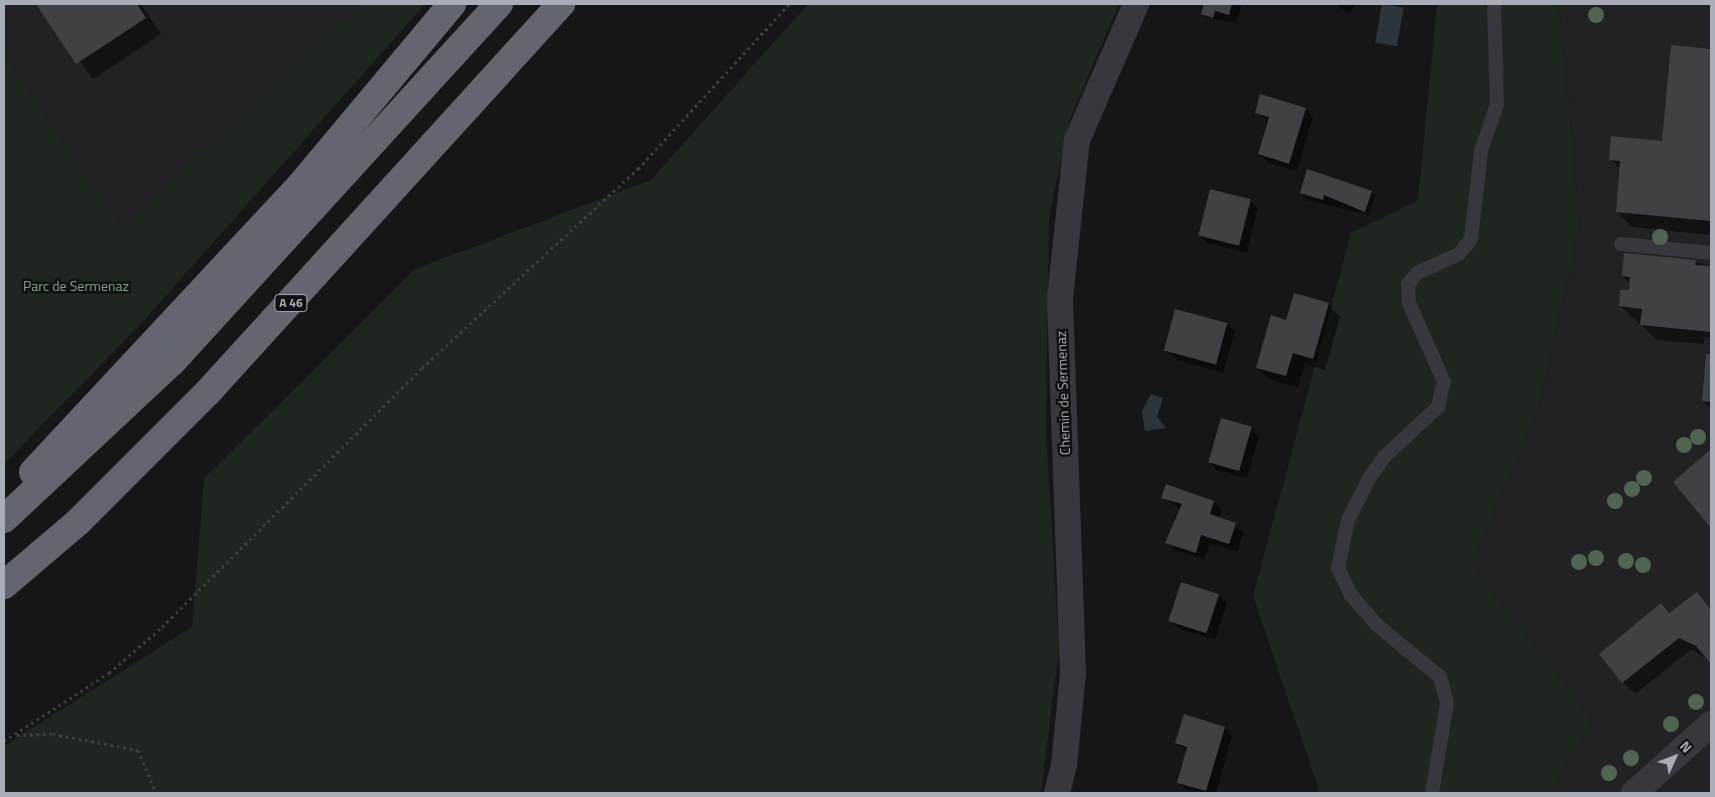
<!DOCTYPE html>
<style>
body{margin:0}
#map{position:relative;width:1715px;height:797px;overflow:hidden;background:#161618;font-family:"Titillium Web",sans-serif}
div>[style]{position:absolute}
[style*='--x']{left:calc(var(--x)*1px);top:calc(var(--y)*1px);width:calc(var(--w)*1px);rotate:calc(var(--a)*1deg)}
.built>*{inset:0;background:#222225}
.green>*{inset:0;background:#1e261f}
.water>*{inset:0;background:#2c353c;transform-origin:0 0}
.shadow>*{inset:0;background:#0007}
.building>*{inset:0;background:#404145;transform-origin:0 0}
.path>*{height:3px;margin-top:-1.5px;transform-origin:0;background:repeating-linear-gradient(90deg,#3d3f44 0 2.5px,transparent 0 6.5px)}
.service>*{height:14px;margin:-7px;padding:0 7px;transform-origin:7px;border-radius:7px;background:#37383d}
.minor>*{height:26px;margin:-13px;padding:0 13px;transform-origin:13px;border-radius:13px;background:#37383d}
.motorway>*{height:28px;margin:-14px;padding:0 14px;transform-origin:14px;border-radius:14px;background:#63666e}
.trees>*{width:16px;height:16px;margin:-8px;border-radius:50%;background:#506452}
span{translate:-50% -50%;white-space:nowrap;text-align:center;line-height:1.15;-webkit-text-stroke:5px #111113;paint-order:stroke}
.shield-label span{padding:1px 4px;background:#111113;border:1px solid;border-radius:4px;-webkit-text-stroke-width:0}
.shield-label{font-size:12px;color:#a8adb8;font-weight:700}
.park-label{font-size:14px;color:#7fa381}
.street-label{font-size:14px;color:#a8adb8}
.frame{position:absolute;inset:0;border:5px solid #a8adb8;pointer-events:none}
.north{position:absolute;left:1650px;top:732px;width:50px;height:50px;-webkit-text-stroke:4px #111113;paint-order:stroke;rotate:47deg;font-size:14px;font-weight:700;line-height:20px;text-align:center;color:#a8adb8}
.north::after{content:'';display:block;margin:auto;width:18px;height:22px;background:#a8adb8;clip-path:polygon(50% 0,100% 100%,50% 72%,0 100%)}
</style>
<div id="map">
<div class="built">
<div style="clip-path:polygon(4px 4px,360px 4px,122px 229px,4px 55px)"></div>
<div style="clip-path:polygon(1559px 4px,1711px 4px,1711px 793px,1551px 793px,1592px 719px,1471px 565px,1538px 410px,1580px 225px)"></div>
</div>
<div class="green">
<div style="clip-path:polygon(360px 4px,425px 4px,139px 326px,4px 464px,4px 55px,122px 228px)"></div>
<div style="clip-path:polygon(808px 4px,1119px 4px,1069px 121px,1049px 217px,1046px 429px,1059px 649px,1041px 793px,4px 793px,4px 746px,192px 627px,204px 479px,415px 269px,651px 180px)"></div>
<div style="clip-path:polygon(1437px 4px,1559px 4px,1580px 225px,1538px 410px,1471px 565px,1592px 719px,1551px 793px,1320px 793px,1253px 596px,1351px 233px,1418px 200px)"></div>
</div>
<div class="water">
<div style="left:1382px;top:4px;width:22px;height:39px;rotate:10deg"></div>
<div style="clip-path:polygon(1151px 394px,1163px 398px,1157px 417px,1166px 428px,1145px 431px,1142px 411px)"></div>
</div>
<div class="shadow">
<div style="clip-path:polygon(38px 4px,141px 4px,161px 34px,93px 79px)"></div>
<div style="clip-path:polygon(1205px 4px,1242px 4px,1237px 23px,1205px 17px)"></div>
<div style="clip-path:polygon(1336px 4px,1357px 4px,1348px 14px)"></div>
<div style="clip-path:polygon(1672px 46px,1711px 50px,1711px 235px,1632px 227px,1617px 212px,1621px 170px,1610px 159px,1663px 142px)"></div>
<div style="clip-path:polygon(1305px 109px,1313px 117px,1297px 171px,1267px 162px,1259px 154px,1267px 119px,1256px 112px)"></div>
<div style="clip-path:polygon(1371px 192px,1375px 196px,1369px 215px,1309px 201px,1301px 193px)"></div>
<div style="clip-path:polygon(1250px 200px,1258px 208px,1247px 253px,1207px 243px,1199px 235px)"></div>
<div style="clip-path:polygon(1695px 262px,1711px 266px,1711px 338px,1704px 337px,1704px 344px,1657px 340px,1620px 306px,1630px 292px,1630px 283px,1623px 276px)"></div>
<div style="clip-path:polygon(1328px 304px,1340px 317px,1325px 370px,1305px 364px,1298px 388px,1269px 379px,1257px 367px,1287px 321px)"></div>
<div style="clip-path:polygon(1176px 310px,1227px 324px,1235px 332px,1223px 373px,1178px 360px,1165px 350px)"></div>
<div style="clip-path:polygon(1708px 355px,1711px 355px,1711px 409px,1703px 401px)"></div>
<div style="clip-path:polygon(1251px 428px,1259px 437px,1247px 478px,1217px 470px,1209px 461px)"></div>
<div style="clip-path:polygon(1711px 451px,1711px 526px,1674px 482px)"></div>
<div style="clip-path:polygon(1162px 497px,1214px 502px,1222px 510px,1219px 518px,1244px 532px,1237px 552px,1210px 543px,1204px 560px,1175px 550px,1167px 542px,1181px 509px)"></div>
<div style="clip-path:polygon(1182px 584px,1219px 595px,1227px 603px,1215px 640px,1179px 629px,1170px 621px)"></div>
<div style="clip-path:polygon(1696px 594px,1711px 609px,1711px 662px,1692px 649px,1635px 694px,1623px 682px,1670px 614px)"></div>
<div style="clip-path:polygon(1224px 728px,1232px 736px,1216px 793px,1186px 790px,1178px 782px,1187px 751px,1176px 743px)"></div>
</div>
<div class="building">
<div style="clip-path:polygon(36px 4px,137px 4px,146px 18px,76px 64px)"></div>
<div style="clip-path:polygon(1204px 4px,1232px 4px,1229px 15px,1215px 11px,1213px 18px,1201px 14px)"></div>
<div style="clip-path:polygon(1671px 45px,1711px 49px,1711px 221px,1616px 212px,1620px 161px,1609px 160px,1611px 136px,1662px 141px)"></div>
<div style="clip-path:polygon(1260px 94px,1306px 108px,1289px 164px,1258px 154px,1269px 117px,1255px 113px)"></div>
<div style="clip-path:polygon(1307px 169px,1372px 191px,1365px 212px,1324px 195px,1323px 200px,1300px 193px)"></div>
<div style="left:1210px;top:189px;width:42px;height:48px;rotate:14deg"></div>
<div style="clip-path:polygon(1624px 253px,1696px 260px,1695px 265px,1711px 266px,1711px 332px,1640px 325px,1642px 309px,1619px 306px,1620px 290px,1629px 290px,1630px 277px,1622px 276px)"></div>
<div style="clip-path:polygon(1294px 293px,1329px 303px,1313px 359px,1293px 353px,1286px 376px,1256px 368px,1271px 315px,1286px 320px)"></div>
<div style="left:1175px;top:309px;width:54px;height:43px;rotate:15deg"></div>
<div style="clip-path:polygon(1706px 354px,1711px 354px,1711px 402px,1702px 401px)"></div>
<div style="left:1221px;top:418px;width:32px;height:46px;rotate:16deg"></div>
<div style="clip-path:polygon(1711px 449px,1711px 528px,1673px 482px)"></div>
<div style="clip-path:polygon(1166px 484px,1214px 501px,1210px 514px,1236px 523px,1229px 544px,1201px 535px,1196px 553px,1165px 543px,1182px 504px,1161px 498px)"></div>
<div style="left:1181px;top:582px;width:40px;height:41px;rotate:18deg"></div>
<div style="clip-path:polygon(1697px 592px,1711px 610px,1711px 664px,1696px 646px,1679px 638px,1622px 683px,1599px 654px,1661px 603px,1669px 613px)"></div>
<div style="clip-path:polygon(1184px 714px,1225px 727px,1206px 791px,1177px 783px,1187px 747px,1175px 743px)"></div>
</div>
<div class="path">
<div style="--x:17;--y:735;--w:36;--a:-2"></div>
<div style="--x:53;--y:734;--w:86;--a:10.7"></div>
<div style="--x:138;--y:750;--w:47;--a:67.3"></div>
<div style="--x:4;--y:741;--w:125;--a:-32.9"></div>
<div style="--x:109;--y:673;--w:70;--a:-41"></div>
<div style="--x:162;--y:627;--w:367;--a:-44.9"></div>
<div style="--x:422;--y:368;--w:294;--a:-42.7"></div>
<div style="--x:638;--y:169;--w:224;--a:-47.5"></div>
</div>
<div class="service">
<div style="--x:1621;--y:244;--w:90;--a:5.7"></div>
<div style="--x:1432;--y:793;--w:91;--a:-80.5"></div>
<div style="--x:1447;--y:703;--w:27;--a:-105"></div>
<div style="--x:1440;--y:677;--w:82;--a:-140.5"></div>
<div style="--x:1377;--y:625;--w:40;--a:-131"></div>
<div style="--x:1351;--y:595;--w:30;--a:-116"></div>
<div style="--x:1338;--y:568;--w:49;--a:-78.2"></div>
<div style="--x:1348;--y:520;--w:48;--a:-62.9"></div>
<div style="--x:1370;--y:477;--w:24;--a:-55"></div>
<div style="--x:1384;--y:457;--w:74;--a:-42.8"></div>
<div style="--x:1438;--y:407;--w:26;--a:-77"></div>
<div style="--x:1444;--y:382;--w:86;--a:-113.9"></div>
<div style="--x:1409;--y:303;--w:19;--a:-93"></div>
<div style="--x:1408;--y:284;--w:14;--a:-51"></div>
<div style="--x:1417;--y:273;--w:46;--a:-24.3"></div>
<div style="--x:1459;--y:254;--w:19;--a:-51"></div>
<div style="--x:1471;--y:239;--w:89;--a:-83.5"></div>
<div style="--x:1481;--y:151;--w:50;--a:-71.2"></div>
<div style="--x:1497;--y:104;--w:100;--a:-91.7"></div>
</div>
<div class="minor">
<div style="--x:1057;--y:793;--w:29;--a:-76"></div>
<div style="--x:1064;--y:765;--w:92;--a:-84.4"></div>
<div style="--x:1073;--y:673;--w:375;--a:-92"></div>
<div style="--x:1060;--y:298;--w:159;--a:-83.9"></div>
<div style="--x:1077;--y:140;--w:148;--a:-66.5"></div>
<div style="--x:1634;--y:793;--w:103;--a:-41.9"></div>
</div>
<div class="motorway">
<div style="--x:33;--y:472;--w:390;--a:-47"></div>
<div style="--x:299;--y:187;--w:239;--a:-50.1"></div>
<div style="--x:4;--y:519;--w:230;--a:-43.1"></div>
<div style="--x:172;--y:362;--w:485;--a:-47.6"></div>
<div style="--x:4;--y:585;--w:97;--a:-40.4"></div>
<div style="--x:78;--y:522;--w:184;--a:-45"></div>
<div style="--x:208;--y:392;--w:525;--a:-47.7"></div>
</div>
<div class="trees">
<div style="left:1596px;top:15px"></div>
<div style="left:1660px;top:237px"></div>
<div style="left:1698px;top:437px"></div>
<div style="left:1684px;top:445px"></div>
<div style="left:1644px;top:478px"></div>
<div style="left:1632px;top:489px"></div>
<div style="left:1615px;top:501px"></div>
<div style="left:1596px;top:558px"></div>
<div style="left:1626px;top:561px"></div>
<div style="left:1579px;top:562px"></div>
<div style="left:1643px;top:565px"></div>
<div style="left:1696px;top:702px"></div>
<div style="left:1671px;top:724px"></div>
<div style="left:1631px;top:758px"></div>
<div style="left:1609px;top:773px"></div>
</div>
<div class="shield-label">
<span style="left:291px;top:303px">A 46</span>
</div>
<div class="park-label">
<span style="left:76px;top:286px">Parc de Sermenaz</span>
</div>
<div class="street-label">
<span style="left:1063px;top:393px;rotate:-92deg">Chemin de Sermenaz</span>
</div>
<div class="frame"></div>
<div class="north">N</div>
</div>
